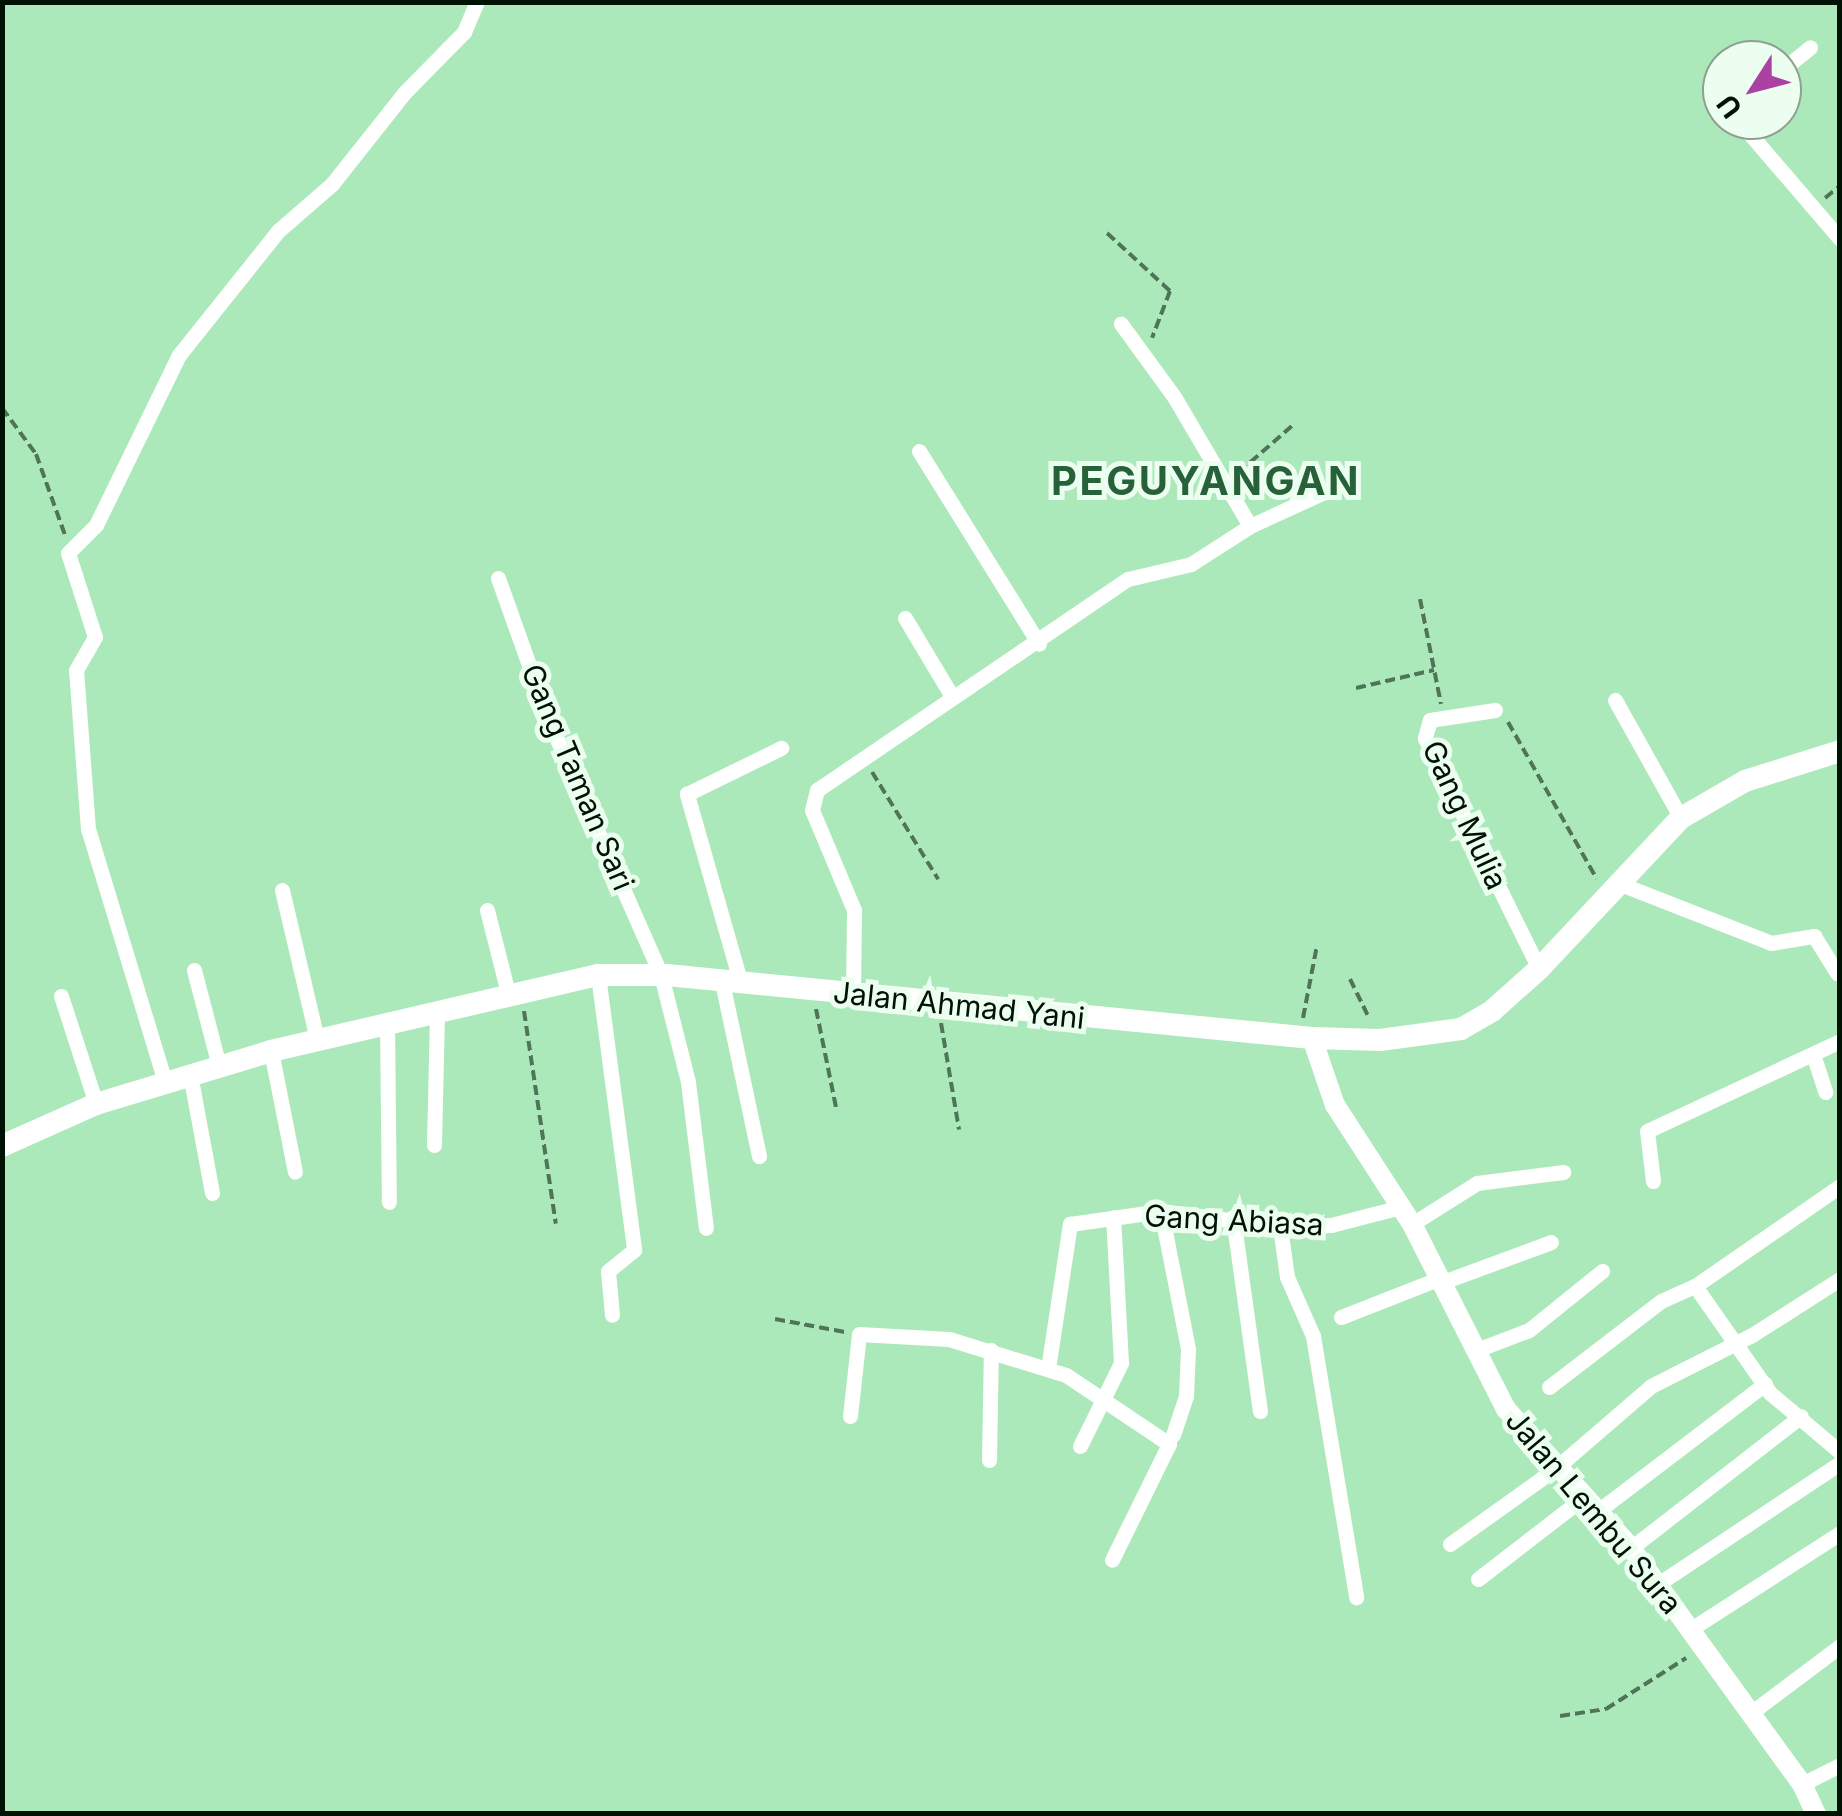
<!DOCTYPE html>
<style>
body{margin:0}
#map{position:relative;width:1842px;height:1816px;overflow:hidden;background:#ace9ba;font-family:Inter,sans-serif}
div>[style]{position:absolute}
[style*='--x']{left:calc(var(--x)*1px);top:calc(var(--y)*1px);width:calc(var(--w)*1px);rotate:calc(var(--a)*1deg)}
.path>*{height:4px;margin-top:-2px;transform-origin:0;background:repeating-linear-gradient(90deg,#4f7457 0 10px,transparent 0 15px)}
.minor>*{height:15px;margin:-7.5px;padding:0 7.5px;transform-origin:7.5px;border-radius:7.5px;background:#fff}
.tertiary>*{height:20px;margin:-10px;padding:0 10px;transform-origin:10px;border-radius:10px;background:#fff}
.secondary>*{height:22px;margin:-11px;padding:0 11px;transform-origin:11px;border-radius:11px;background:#fff}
span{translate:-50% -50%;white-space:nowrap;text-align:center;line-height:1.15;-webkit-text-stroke:10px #ecfeef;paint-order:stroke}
.street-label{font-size:30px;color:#001204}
.district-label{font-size:40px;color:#276139;font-weight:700;letter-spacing:2.5px}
.frame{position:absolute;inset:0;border:5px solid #001204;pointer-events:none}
.north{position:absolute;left:1702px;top:40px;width:100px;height:100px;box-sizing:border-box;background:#ecfeef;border:2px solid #8ea091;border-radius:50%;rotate:234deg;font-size:28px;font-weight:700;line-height:40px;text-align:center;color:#001204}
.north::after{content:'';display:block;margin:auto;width:35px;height:45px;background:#ab41a2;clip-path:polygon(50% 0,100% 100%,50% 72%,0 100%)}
</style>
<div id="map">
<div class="path">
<div style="--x:1825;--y:198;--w:19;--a:-39"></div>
<div style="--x:1107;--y:233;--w:86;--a:42.6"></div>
<div style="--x:1170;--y:291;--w:50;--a:111"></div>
<div style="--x:2;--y:408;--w:57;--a:53.5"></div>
<div style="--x:36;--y:454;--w:86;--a:70.3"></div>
<div style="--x:1239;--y:472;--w:70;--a:-41"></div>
<div style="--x:1420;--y:599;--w:107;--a:78.7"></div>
<div style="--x:1356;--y:688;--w:80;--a:-13"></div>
<div style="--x:1508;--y:722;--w:180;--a:60.5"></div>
<div style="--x:872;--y:772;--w:126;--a:58.3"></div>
<div style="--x:1350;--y:979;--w:43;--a:64"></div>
<div style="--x:816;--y:1009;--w:100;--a:78.5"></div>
<div style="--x:524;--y:1011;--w:215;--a:81.5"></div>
<div style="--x:1303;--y:1018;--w:74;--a:-79.1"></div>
<div style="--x:941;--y:1023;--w:108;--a:80.4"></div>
<div style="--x:775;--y:1319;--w:71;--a:10.5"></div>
<div style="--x:1560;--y:1716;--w:47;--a:-8.7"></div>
<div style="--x:1606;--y:1709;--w:95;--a:-32.5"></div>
</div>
<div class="minor">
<div style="--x:1782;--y:70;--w:36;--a:-39"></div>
<div style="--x:1738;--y:120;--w:157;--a:49.4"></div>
<div style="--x:919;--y:451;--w:227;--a:58.1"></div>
<div style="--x:1250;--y:526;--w:89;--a:-24.6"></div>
<div style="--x:498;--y:578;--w:152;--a:70.4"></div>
<div style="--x:549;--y:721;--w:278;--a:66.2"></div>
<div style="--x:661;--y:975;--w:110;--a:75.8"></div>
<div style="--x:688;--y:1082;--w:147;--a:83"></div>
<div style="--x:905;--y:618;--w:90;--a:59.1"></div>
<div style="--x:1615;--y:700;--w:135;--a:60.8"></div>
<div style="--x:1495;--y:710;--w:66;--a:171.3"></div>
<div style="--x:1430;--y:720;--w:19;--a:106"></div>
<div style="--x:1425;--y:738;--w:258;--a:63.7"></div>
<div style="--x:1618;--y:883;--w:164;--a:21.4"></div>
<div style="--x:1771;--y:943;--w:44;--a:-9.2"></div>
<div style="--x:1814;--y:936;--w:44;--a:58.1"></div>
<div style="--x:282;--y:890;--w:153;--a:76.8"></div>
<div style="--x:487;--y:910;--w:86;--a:75.8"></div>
<div style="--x:194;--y:970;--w:99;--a:75.4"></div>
<div style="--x:598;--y:975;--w:277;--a:82.5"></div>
<div style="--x:634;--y:1250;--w:33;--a:141"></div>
<div style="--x:608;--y:1271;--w:44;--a:84.8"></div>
<div style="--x:722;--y:982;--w:178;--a:78"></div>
<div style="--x:741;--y:984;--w:198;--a:-105.9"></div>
<div style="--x:687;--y:794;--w:105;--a:-26.1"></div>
<div style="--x:853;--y:994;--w:84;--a:-89.3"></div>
<div style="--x:854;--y:910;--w:108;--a:-112.8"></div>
<div style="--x:812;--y:810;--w:21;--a:-76"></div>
<div style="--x:817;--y:790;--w:376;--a:-34.2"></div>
<div style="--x:1128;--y:579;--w:65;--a:-13.4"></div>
<div style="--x:1191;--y:564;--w:70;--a:-32.8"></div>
<div style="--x:1250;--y:526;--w:148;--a:-120.4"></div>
<div style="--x:1175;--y:398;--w:92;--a:-126.1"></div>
<div style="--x:61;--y:996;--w:114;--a:72"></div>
<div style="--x:387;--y:1022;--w:180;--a:89.4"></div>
<div style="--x:271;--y:1051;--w:123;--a:78.8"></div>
<div style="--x:1813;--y:1054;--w:40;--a:72"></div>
<div style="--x:190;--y:1074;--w:121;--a:79.5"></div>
<div style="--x:165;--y:1082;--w:264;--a:-106.9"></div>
<div style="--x:88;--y:829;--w:159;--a:-94.3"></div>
<div style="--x:76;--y:670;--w:38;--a:-60"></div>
<div style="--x:95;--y:637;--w:88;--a:-107.8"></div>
<div style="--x:68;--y:553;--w:40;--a:-45"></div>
<div style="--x:96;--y:525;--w:189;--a:-64"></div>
<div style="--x:179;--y:355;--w:159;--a:-51.4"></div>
<div style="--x:278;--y:231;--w:72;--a:-41"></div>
<div style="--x:332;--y:184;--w:116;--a:-51.6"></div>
<div style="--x:404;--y:93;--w:86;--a:-45.5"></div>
<div style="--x:464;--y:32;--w:33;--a:-67"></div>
<div style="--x:434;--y:1145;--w:135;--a:-88.7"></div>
<div style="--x:1653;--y:1181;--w:50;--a:-96.8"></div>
<div style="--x:1647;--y:1131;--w:213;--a:-25"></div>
<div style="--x:1840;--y:1186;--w:176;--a:145.4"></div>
<div style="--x:1695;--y:1286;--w:131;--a:55"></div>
<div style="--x:1770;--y:1393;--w:92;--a:40.1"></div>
<div style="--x:1161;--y:1211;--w:141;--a:78.9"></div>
<div style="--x:1188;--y:1349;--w:47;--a:92.4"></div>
<div style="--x:1186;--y:1396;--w:41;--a:108.4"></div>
<div style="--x:1233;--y:1217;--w:196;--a:82.1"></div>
<div style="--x:1412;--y:1224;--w:77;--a:-32.2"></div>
<div style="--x:1477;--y:1183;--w:87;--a:-7.3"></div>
<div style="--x:1280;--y:1227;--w:50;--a:82"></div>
<div style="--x:1287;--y:1277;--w:64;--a:66.2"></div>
<div style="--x:1313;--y:1336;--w:265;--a:80.6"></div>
<div style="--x:1443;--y:1282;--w:115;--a:-20.3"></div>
<div style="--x:1341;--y:1317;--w:106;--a:-21.5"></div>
<div style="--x:1474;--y:1351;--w:59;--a:-20.9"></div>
<div style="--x:1529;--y:1330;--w:94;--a:-38.9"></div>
<div style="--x:1048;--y:1369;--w:147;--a:-81.4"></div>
<div style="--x:1070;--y:1224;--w:92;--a:-8.1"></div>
<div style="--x:1161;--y:1211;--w:120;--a:7.7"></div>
<div style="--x:1280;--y:1227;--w:51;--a:-2.2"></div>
<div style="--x:1331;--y:1225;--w:72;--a:-14.4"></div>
<div style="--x:1549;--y:1387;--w:141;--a:-37.5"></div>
<div style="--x:1661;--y:1301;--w:37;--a:-24"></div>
<div style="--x:850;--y:1416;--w:82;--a:-83.7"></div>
<div style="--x:859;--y:1334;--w:90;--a:3.2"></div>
<div style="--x:949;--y:1339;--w:122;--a:17.1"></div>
<div style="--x:1066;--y:1375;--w:124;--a:33.8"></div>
<div style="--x:1169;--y:1444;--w:129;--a:116.2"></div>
<div style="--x:1080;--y:1446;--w:93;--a:-63.7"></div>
<div style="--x:1121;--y:1363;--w:146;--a:-93.1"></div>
<div style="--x:989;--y:1460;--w:110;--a:-89"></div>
<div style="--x:1598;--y:1511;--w:210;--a:-37.3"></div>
<div style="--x:1450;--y:1544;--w:130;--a:-35.6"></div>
<div style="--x:1556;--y:1468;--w:125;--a:-40.8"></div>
<div style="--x:1651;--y:1386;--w:113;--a:-26.8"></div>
<div style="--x:1752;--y:1335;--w:104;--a:-32.5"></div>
<div style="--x:1631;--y:1548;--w:215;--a:-37.8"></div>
<div style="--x:1478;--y:1579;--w:134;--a:-37.7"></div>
<div style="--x:1658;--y:1584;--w:219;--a:-33.6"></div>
<div style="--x:1691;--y:1629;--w:177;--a:-32.8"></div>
<div style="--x:1752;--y:1712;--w:110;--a:-36.9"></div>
<div style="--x:1802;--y:1784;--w:42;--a:-26.6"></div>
</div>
<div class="tertiary">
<div style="--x:1312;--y:1038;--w:71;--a:71.1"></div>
<div style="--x:1335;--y:1105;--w:142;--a:57.1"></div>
<div style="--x:1412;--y:1224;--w:208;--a:63.1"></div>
<div style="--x:1506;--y:1409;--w:187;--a:48"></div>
<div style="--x:1631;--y:1548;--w:291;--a:54.1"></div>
<div style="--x:1802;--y:1784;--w:33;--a:65"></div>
</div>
<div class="secondary">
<div style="--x:2;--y:1146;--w:103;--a:-24.1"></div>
<div style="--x:96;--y:1104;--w:183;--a:-16.8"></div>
<div style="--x:271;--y:1051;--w:336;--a:-13.1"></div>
<div style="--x:598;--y:975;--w:69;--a:0"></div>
<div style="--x:667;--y:975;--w:648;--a:5.58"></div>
<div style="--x:1312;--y:1038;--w:68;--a:1.7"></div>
<div style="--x:1380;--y:1040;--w:82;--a:-7.7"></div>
<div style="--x:1461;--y:1029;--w:36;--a:-30"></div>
<div style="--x:1492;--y:1011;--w:63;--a:-41.8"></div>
<div style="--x:1539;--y:969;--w:207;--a:-46.8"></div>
<div style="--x:1681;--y:818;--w:74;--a:-30"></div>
<div style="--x:1745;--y:781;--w:100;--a:-17.5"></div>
</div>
<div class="street-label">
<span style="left:578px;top:777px;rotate:67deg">Gang Taman Sari</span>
<span style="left:1465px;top:815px;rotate:65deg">Gang Mulia</span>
<span style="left:959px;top:1005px;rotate:6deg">Jalan Ahmad Yani</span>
<span style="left:1234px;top:1220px;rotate:3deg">Gang Abiasa</span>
<span style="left:1594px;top:1512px;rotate:50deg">Jalan Lembu Sura</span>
</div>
<div class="district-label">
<span style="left:1206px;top:481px">PEGUYANGAN</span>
</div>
<div class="frame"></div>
<div class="north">U</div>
</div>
